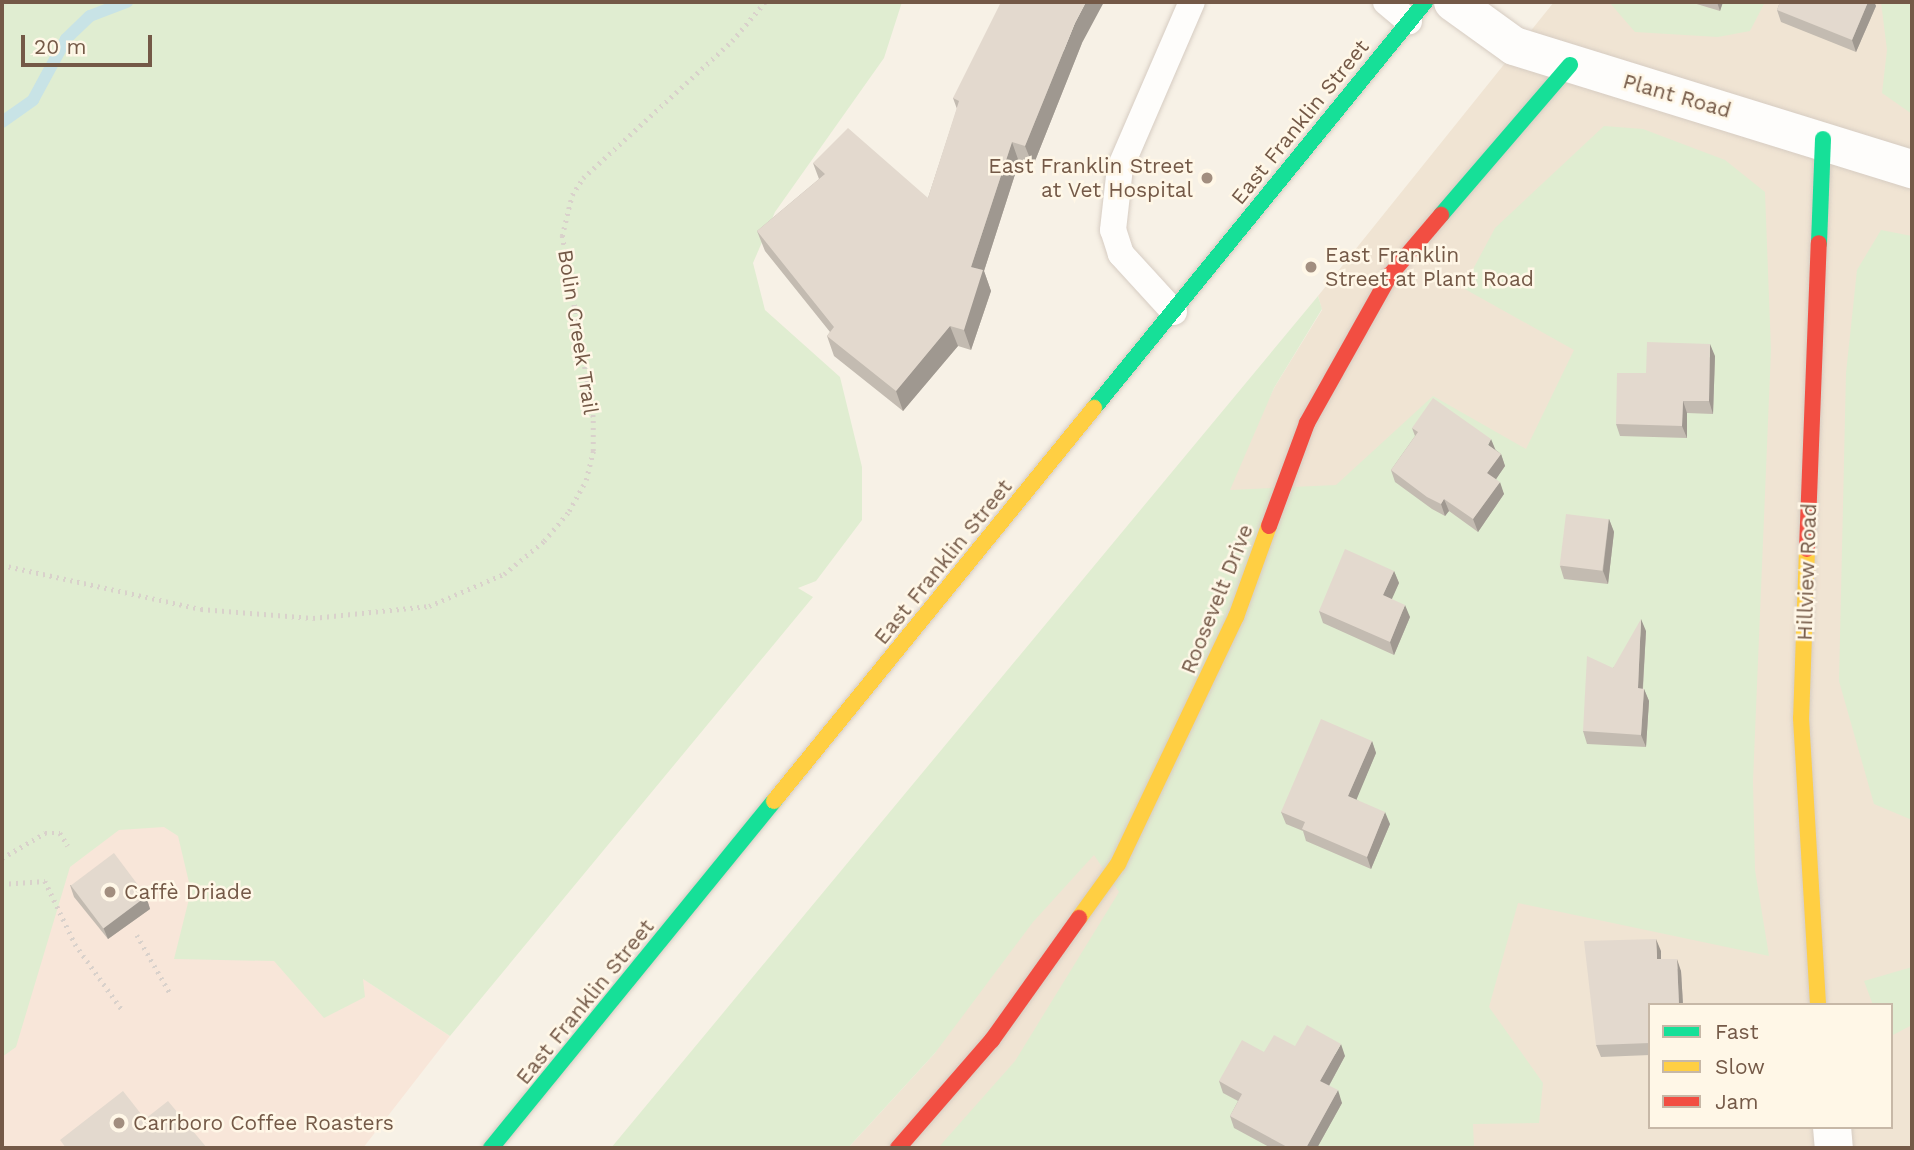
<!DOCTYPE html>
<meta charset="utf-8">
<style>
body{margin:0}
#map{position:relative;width:1914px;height:1150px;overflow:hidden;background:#f7f1e6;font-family:"Work Sans",sans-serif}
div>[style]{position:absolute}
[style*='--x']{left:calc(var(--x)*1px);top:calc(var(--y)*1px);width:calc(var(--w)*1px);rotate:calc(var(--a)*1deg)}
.residential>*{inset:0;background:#f0e4d3}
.commercial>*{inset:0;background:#f8e6d9}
.green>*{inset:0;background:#e0edd1}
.stream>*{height:12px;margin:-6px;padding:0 6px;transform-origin:6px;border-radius:6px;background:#c8e3e6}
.path>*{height:4.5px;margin-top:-2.25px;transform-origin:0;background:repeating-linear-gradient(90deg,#d9d1cb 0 2px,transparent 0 7px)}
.roads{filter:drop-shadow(0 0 2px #d6ccc2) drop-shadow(0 0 2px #d6ccc2)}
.lane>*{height:26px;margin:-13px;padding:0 13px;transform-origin:13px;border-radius:13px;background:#fefdfb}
.street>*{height:38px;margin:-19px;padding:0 19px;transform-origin:19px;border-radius:19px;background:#fefdfb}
.fast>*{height:16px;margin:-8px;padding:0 8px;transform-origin:8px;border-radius:8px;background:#16e098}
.slow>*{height:16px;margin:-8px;padding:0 8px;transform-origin:8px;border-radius:8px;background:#ffcf43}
.jam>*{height:16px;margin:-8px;padding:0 8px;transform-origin:8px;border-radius:8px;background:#f24e42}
.wall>*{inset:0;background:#c3bbb1}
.shaded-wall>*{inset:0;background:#9f9890}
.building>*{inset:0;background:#e3d9ce;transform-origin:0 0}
.dots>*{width:19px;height:19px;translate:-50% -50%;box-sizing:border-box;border:4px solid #fff7e7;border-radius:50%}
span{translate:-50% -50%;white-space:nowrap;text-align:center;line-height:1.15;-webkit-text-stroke:5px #fff7e7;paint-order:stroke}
.street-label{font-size:21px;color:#745947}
.poi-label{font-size:21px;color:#745947}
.right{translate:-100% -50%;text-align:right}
.left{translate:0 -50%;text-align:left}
.frame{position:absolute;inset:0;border:4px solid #745947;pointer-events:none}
.legend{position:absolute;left:1648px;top:1003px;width:245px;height:126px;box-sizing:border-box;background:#fff7e7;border:2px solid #c7b8a7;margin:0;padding:9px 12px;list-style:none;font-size:21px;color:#745947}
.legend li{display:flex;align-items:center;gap:14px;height:35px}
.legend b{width:35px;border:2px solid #c7b8a7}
.scale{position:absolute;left:21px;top:35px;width:131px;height:32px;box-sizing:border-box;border:4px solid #745947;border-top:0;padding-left:9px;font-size:21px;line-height:24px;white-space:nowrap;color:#745947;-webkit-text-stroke:5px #fff7e7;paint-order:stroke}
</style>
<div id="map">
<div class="residential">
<div style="clip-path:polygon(evenodd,1554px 2px,1912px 2px,1912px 1148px,848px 1148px,935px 1053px,1184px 625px,1240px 459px,1274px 388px,1322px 310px,1318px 296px,1554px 2px,1650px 1005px,1891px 1005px,1891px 1127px,1650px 1127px,1650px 1005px)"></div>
</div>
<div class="commercial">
<div style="clip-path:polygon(84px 729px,249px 904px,450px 1036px,363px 1148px,2px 1148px,2px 812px)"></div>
</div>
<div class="green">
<div style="clip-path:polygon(2px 2px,902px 2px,884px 58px,775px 212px,753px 263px,765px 310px,840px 377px,862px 467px,862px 520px,816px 581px,798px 588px,813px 597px,450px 1036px,363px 979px,365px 997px,324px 1018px,274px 961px,174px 959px,191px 891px,178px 836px,164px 827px,119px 830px,70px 867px,16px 1047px,2px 1057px)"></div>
<div style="clip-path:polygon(1609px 2px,1765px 2px,1750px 31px,1718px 37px,1635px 32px)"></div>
<div style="clip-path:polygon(1881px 2px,1912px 2px,1912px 114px,1882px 93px,1887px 50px)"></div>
<div style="clip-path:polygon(1604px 126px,1643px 129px,1725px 160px,1765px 192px,1771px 350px,1753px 781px,1755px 870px,1769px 956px,1518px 903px,1489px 1007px,1543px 1083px,1539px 1123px,1473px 1124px,1474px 1148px,938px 1148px,1015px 1061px,1119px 892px,1094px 855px,1033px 922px,935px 1053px,848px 1148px,611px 1148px,1318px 296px,1322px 309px,1274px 388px,1230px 490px,1336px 485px,1433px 396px,1526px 449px,1574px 350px,1463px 288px,1495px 228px)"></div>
<div style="clip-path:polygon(1881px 230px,1912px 236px,1912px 820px,1874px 804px,1839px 681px,1846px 373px,1857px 270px)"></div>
<div style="clip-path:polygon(1912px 967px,1912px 1025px,1891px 1036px,1891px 1005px,1873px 1005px,1864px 981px)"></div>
</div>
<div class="stream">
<div style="--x:2;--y:122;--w:38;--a:-35"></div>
<div style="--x:33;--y:100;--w:69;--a:-61.6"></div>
<div style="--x:66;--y:39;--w:33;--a:-44"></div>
<div style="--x:90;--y:16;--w:40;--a:-21"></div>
</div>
<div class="path">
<div style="--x:2;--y:565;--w:204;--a:12.5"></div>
<div style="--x:201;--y:609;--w:112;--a:4.6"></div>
<div style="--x:313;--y:618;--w:117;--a:-5.9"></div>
<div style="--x:429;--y:606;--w:82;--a:-23.1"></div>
<div style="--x:504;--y:574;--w:52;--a:-39.5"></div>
<div style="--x:544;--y:541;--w:39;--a:-50"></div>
<div style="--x:569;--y:511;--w:35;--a:-61"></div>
<div style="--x:586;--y:480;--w:30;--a:-76"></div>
<div style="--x:593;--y:451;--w:34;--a:-90"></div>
<div style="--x:593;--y:417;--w:184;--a:-99.7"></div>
<div style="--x:562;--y:236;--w:42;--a:-76.3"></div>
<div style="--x:572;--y:195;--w:20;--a:-57"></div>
<div style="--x:583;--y:178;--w:202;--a:-42.6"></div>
<div style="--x:732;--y:41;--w:51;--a:-49.8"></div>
<div style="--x:2;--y:858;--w:50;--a:-30.2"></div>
<div style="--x:45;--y:833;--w:15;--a:0"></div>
<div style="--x:60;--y:833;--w:15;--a:58"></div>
<div style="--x:2;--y:884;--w:43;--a:-4"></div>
<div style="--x:45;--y:881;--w:70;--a:64.5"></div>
<div style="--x:75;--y:944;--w:82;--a:54.4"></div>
<div style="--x:137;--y:935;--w:67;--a:60.4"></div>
</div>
<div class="roads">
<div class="lane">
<div style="--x:1386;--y:2;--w:30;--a:40"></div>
<div style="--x:1174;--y:312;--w:79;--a:-132.4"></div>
<div style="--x:1121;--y:254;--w:25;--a:-108"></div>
<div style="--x:1113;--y:230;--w:62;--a:-83.6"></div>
<div style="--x:1120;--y:168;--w:181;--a:-66.6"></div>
</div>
<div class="street">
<div style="--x:1453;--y:2;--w:75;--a:35.8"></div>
<div style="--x:1514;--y:46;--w:417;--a:17.2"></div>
<div style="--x:1832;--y:1127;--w:21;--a:85"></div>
</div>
<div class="fast">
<div style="--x:1441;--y:215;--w:198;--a:-49.3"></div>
<div style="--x:1819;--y:243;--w:104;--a:-87.8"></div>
<div style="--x:1094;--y:408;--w:524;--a:-50.81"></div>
<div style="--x:491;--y:1148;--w:448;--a:-50.8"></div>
</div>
<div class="slow">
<div style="--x:1807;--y:549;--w:169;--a:92"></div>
<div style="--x:1801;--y:718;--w:288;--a:86.6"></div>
<div style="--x:774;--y:801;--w:507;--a:-50.85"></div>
<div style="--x:1079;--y:918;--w:67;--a:-54.2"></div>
<div style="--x:1118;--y:864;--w:274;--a:-64.5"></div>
<div style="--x:1236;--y:617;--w:97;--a:-70.1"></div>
</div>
<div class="jam">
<div style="--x:1269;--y:526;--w:110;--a:-69.7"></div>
<div style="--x:1307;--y:423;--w:170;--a:-60.7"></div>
<div style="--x:1390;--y:275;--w:79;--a:-49.6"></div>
<div style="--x:1807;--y:549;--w:306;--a:-87.8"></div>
<div style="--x:898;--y:1148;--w:143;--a:-49"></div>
<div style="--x:992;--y:1040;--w:150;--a:-54.5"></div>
</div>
</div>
<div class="wall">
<div style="clip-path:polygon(1690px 2px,1723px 2px,1720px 11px)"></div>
<div style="clip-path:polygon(1780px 2px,1874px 2px,1876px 6px,1856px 52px,1781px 22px,1777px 10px)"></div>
<div style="clip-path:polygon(1082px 43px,1033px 166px,1019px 162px,984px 271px,991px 291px,971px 350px,958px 346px,903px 411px,834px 356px,827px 336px,830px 332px,765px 251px,757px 231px,819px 179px,813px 163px,928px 198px,957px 109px,953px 98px)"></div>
<div style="clip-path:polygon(1715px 356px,1713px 414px,1687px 413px,1687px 438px,1620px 436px,1616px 424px,1646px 373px)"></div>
<div style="clip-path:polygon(1412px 428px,1496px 450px,1501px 454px,1505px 466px,1496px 479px,1504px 494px,1478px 532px,1449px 511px,1445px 516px,1432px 509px,1395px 482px,1391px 470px,1415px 436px)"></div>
<div style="clip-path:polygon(1609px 519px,1614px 532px,1608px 584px,1564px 579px,1560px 566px)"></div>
<div style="clip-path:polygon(1394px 571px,1399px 583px,1391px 599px,1410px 617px,1394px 655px,1323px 623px,1319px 611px)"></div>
<div style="clip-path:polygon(1646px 631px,1643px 689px,1644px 689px,1649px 701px,1646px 747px,1587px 744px,1583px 731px,1613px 668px)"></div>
<div style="clip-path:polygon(1372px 741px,1376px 753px,1356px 799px,1390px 824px,1371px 869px,1306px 841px,1303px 831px,1286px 824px,1281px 812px)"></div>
<div style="clip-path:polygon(70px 885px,146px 896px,150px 909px,108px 939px,74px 897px)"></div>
<div style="clip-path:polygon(1661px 951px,1661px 959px,1681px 971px,1683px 1005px,1650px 1005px,1650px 1055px,1601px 1057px,1596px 1045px)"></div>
<div style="clip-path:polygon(1295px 1046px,1345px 1056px,1329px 1086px,1342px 1103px,1317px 1148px,1271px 1148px,1234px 1128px,1230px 1116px,1238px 1101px,1223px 1093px,1219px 1081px,1264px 1052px)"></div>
</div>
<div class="shaded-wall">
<div style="clip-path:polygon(1086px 2px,1104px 2px,1082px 43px,1033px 166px,1025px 146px,1075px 23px)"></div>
<div style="clip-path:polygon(1717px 2px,1723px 2px,1720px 11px)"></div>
<div style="clip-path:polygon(1868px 2px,1874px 2px,1876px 6px,1856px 52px,1852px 40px)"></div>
<div style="clip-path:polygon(1012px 142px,1019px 162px,984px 271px,991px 291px,971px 350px,964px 330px,971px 267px)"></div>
<div style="clip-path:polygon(950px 326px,958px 346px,903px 411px,896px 391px)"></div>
<div style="clip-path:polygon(1710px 344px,1715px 356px,1713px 414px,1709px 401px)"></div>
<div style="clip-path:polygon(1683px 401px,1687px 413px,1687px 438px,1682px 426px)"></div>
<div style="clip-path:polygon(1491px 439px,1496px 451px,1488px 445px)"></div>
<div style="clip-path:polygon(1501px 454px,1505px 466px,1492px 485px,1487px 473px)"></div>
<div style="clip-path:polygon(1500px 482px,1504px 494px,1478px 532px,1473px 519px)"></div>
<div style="clip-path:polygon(1444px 499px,1449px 511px,1445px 516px,1441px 504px)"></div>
<div style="clip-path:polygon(1609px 519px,1614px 532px,1608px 584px,1603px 571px)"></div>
<div style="clip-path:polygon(1394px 571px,1399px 583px,1388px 608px,1383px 595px)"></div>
<div style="clip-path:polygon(1405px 605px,1410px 617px,1394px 655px,1390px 642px)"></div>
<div style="clip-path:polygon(1641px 619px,1646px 631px,1642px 700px,1638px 688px)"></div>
<div style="clip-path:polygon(1644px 689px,1649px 701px,1646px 747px,1641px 735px)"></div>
<div style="clip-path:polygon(1372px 741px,1376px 753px,1353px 808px,1348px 796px)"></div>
<div style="clip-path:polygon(1385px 812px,1390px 824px,1371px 869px,1367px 857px)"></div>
<div style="clip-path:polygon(146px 896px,150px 909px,108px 939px,103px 927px)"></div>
<div style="clip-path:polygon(1656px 939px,1661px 951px,1661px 972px,1657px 959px)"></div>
<div style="clip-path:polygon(1677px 959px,1681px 971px,1683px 1005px,1679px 1005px)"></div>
<div style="clip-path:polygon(1341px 1044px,1345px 1056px,1325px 1093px,1320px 1081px)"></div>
<div style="clip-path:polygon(1338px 1090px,1342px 1103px,1317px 1148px,1306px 1148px)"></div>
</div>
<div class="building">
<div style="clip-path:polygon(1001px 2px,1086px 2px,1075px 23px,1025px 146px,1012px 142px,971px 267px,983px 270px,964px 330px,950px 326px,896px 391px,827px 336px,834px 327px,757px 231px,825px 174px,813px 163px,848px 128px,928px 198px,959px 101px,953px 98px)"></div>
<div style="clip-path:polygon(1780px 2px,1868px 2px,1852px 40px,1777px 10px)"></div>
<div style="clip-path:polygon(1647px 342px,1710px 344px,1709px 401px,1683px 401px,1682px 426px,1616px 424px,1617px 373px,1646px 373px)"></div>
<div style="clip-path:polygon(1433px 398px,1491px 439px,1488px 445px,1501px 454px,1487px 473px,1500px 482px,1473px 519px,1444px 499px,1441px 504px,1427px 497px,1391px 470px,1418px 432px,1412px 428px)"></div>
<div style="left:1566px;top:514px;width:43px;height:52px;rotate:7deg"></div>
<div style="clip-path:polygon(1345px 549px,1394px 571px,1383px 595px,1405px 605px,1390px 642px,1319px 611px)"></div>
<div style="clip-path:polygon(1641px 619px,1638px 688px,1644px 689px,1641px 735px,1583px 731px,1587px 656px,1613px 668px)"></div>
<div style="clip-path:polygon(1321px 719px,1372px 741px,1348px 796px,1385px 812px,1367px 857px,1302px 829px,1305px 822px,1281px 812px)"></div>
<div style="left:114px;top:853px;width:54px;height:54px;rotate:53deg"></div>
<div style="clip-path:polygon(1656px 939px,1657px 959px,1677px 959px,1679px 1005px,1650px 1005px,1650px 1043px,1596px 1045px,1584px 941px)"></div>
<div style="clip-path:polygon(1307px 1025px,1341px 1044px,1320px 1081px,1338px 1090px,1306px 1148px,1289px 1148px,1230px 1116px,1242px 1094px,1219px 1081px,1242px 1040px,1264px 1052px,1274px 1035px,1295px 1046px)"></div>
<div style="clip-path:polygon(123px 1091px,145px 1119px,168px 1101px,207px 1148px,66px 1148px,60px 1140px)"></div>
</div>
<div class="dots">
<div style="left:1207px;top:178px;background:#a28e7f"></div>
<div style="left:1311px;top:267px;background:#a28e7f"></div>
<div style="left:110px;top:892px;background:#a28e7f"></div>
<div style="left:119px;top:1123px;background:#a28e7f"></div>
</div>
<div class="street-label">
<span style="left:1677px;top:96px;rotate:16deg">Plant Road</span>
<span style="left:1300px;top:122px;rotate:-51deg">East Franklin Street</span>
<span style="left:578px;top:332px;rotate:81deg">Bolin Creek Trail</span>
<span style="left:943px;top:562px;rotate:-51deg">East Franklin Street</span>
<span style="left:1807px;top:572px;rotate:-88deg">Hillview Road</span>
<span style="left:1217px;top:599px;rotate:-68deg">Roosevelt Drive</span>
<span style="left:585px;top:1002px;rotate:-51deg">East Franklin Street</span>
</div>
<div class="poi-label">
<span class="right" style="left:1193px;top:178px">East Franklin Street<br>at Vet Hospital</span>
<span class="left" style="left:1325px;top:267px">East Franklin<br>Street at Plant Road</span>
<span class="left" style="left:124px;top:892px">Caffè Driade</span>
<span class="left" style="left:133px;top:1123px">Carrboro Coffee Roasters</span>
</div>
<div class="frame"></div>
<ul class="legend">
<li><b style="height:9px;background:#16e098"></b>Fast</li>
<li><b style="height:9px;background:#ffcf43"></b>Slow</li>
<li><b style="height:9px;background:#f24e42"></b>Jam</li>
</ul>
<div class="scale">20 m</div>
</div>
